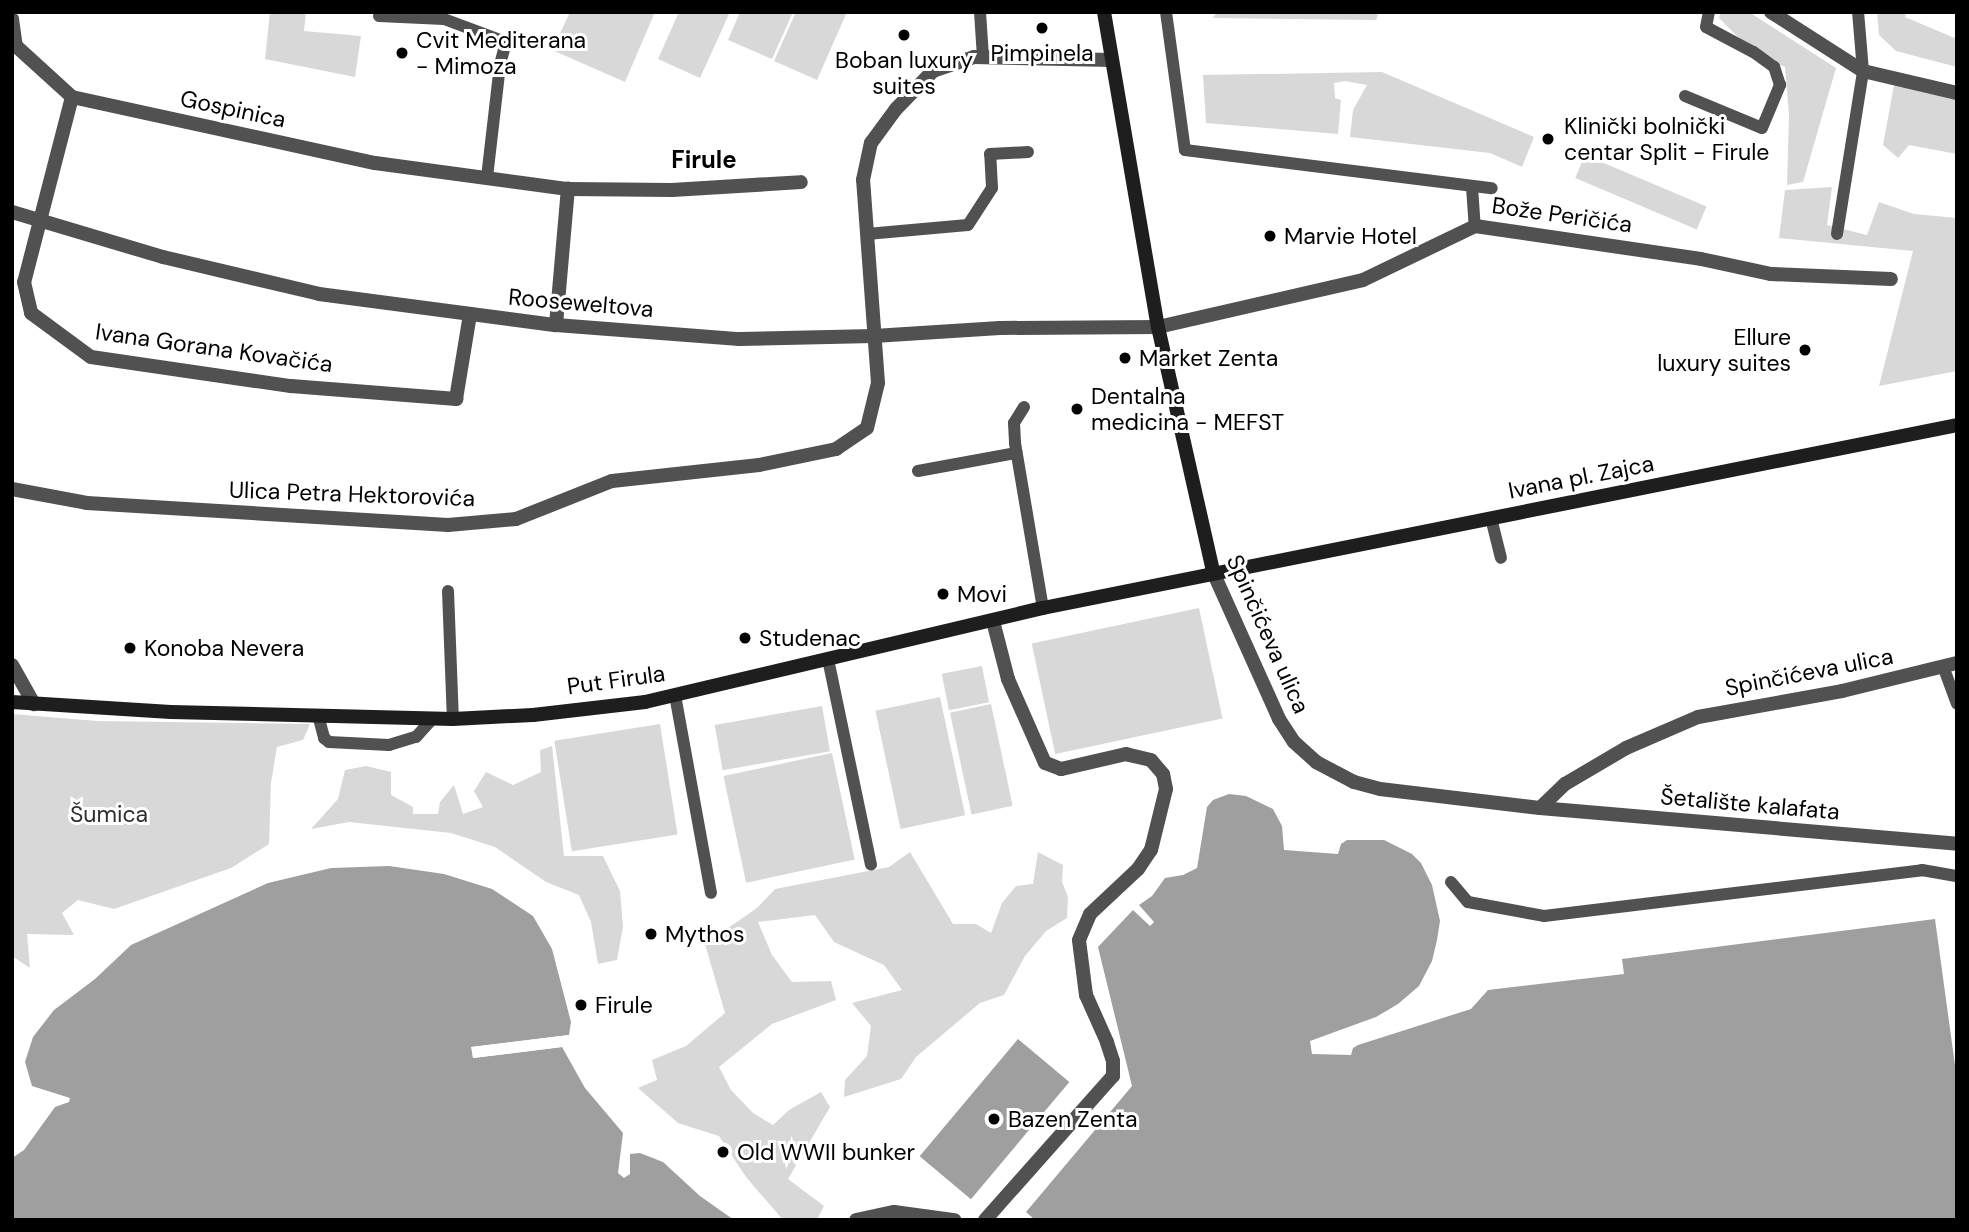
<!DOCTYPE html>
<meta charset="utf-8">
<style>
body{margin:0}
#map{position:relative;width:1969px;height:1232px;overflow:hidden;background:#fff;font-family:"DM Sans",sans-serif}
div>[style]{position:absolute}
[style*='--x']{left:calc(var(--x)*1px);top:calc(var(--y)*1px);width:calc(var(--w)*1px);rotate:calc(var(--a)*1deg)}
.green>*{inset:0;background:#d8d8d8;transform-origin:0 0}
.water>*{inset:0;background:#9f9f9f;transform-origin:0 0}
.pier>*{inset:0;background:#fff}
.lane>*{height:12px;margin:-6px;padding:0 6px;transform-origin:6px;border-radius:6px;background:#515151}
.street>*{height:14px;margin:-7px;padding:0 7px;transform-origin:7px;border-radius:7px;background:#515151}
.secondary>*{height:14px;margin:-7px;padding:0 7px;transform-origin:7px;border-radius:7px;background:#1e1e1e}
.dots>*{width:19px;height:19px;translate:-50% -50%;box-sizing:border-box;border:4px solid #fff;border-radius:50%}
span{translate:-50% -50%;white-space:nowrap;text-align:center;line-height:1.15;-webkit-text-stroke:6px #fff;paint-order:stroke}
.poi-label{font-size:23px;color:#000}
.left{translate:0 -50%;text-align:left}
.right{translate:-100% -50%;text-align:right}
.street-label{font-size:23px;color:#000}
.park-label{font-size:23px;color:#2f2f2f}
.neighbourhood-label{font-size:24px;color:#000;font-weight:700}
.frame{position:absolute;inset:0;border:14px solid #000;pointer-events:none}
</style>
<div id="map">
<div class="green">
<div style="clip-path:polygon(270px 12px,306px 12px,304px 31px,361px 36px,355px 77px,265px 59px)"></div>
<div style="clip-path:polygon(570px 12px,655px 12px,625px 82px,552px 50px)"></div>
<div style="clip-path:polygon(679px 12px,730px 12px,700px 78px,658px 59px)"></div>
<div style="clip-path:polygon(740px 12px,793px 12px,772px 59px,728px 40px)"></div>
<div style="clip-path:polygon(796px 12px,847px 12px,817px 80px,774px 61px)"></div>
<div style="clip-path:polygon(1217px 12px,1379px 12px,1376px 20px,1213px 18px)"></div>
<div style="clip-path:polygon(1721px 12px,1749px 12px,1836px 68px,1803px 182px,1787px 185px,1789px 115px,1785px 67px,1756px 55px,1719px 18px)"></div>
<div style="clip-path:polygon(1877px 12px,1907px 12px,1905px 17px,1957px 39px,1957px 67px,1896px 51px,1879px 35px)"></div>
<div style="clip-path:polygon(1382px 72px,1534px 137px,1522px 167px,1490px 153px,1350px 137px,1353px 110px,1367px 85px,1345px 81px,1334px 83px,1335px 98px,1341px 100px,1338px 134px,1206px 123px,1203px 75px)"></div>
<div style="clip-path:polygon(1894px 85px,1957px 98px,1957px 154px,1909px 145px,1898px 158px,1883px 145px)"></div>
<div style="left:1585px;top:155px;width:132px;height:25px;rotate:23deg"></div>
<div style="clip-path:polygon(1832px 187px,1827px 225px,1867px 235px,1879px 202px,1914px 214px,1957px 218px,1957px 371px,1879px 386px,1913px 251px,1779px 238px,1785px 190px)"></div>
<div style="left:1199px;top:608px;width:113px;height:171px;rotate:78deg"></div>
<div style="left:982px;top:666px;width:37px;height:41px;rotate:79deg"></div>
<div style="left:940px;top:697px;width:121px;height:66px;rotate:78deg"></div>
<div style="left:991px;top:704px;width:104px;height:42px;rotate:78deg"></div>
<div style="left:822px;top:706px;width:46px;height:109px;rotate:80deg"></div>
<div style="clip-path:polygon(12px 714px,97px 721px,310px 724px,303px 740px,277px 747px,271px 783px,269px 844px,231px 868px,114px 909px,78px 900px,62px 913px,74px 935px,27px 934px,30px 968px,12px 956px)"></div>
<div style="left:660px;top:724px;width:112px;height:107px;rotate:81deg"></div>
<div style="clip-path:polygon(552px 746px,564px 856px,603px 856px,620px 891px,623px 927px,617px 960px,598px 964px,591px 922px,579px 895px,546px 882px,495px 847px,451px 833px,349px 822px,311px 829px,338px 799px,345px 770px,366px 766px,391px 772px,391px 795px,413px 807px,413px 814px,438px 814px,440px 802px,454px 785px,463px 814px,483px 807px,474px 791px,486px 772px,513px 785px,541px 772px,540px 750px)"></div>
<div style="left:832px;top:753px;width:109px;height:111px;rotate:78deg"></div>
<div style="clip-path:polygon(910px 852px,953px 924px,976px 924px,991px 933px,1002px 903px,1016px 886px,1033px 884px,1038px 852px,1063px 865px,1062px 882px,1068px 897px,1067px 918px,1046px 931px,1025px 956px,1004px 995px,980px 1003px,916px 1057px,901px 1079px,844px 1097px,845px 1080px,867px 1056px,871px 1026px,852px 1003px,902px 990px,884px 965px,834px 942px,815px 915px,758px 922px,772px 955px,792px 982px,831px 981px,836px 1000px,772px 1024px,719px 1067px,731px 1090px,753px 1113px,773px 1125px,789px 1110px,821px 1092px,830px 1107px,788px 1179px,824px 1206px,817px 1220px,783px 1220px,746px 1177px,719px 1136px,678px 1123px,638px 1088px,657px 1080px,652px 1060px,686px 1046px,725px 1013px,705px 944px,757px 908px,775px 889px,889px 867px)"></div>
</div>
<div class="water">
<div style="clip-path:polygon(1229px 794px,1246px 796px,1273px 809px,1282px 826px,1284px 850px,1338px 854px,1341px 844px,1347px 840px,1384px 840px,1412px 854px,1421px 863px,1432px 885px,1440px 921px,1437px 940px,1432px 961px,1419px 986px,1398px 1004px,1376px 1017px,1310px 1041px,1312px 1054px,1351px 1055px,1353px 1048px,1358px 1045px,1471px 1009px,1488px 990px,1624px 974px,1622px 959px,1935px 919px,1957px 1080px,1957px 1220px,1035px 1220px,1026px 1212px,1132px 1086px,1098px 947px,1133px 910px,1150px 926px,1154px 922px,1139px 905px,1152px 896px,1165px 878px,1183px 875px,1197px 868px,1207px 807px,1213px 800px)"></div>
<div style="clip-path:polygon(389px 866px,444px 874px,492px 889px,533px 916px,552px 949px,571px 1022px,569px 1035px,472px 1047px,473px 1058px,562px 1047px,585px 1088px,623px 1133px,618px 1173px,624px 1178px,630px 1174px,630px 1154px,640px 1153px,663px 1162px,700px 1196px,734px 1220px,12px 1220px,12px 1158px,24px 1150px,55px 1107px,69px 1102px,70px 1098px,32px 1086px,25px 1062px,33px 1037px,54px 1010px,95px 979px,131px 945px,268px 883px,331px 868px)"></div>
<div style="left:1018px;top:1039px;width:67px;height:153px;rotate:40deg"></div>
</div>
<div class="pier">
<div style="clip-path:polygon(569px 1035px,567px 1038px,475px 1050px,476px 1054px,564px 1044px,562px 1047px,473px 1058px,471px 1047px)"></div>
</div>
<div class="lane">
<div style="--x:980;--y:12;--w:45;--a:86.2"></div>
<div style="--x:1166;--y:12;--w:139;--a:82.2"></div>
<div style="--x:1185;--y:150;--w:309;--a:7.1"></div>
<div style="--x:379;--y:16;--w:65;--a:2.6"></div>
<div style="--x:444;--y:19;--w:66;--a:20.4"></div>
<div style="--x:506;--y:42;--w:24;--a:105"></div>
<div style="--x:500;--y:65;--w:114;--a:96.6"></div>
<div style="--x:1685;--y:96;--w:83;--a:22.6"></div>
<div style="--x:1762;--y:128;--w:47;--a:-67.3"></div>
<div style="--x:1780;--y:85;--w:19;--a:-108"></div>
<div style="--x:1774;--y:67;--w:26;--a:-144"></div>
<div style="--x:1753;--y:52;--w:53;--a:-152"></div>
<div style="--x:1706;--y:27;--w:15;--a:-79"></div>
<div style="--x:1472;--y:187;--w:39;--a:86"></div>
<div style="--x:867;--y:234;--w:101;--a:-5.1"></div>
<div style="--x:968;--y:225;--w:44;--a:-57"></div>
<div style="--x:992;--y:188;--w:34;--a:-93"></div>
<div style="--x:990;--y:154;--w:38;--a:-3"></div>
<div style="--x:1837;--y:234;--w:165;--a:-80.9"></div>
<div style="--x:1863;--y:71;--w:59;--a:-94.8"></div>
<div style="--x:1024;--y:407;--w:19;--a:122"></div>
<div style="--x:1014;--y:423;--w:20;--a:87"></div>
<div style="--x:1015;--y:443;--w:167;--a:80.4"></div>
<div style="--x:918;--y:471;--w:100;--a:-10.4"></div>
<div style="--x:1491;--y:518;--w:41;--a:76"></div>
<div style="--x:448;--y:591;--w:128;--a:87.8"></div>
<div style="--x:828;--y:659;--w:210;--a:78.2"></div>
<div style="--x:1943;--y:666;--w:40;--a:69.8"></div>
<div style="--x:675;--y:695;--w:201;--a:79.7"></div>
<div style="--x:318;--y:715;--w:24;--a:75"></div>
<div style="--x:324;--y:738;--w:6;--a:39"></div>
<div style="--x:329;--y:742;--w:60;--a:2.9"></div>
<div style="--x:389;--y:745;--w:28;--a:-17"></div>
<div style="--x:416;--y:737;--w:25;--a:-48"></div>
<div style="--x:1451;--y:882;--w:26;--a:50"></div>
<div style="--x:1468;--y:902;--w:77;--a:10.4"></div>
<div style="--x:1544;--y:916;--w:381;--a:-6.9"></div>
<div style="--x:1922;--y:870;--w:36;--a:10"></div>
</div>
<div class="street">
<div style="--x:1771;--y:12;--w:109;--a:32.7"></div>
<div style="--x:1863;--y:71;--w:97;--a:13.2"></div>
<div style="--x:12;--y:19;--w:27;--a:82"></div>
<div style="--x:16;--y:46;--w:76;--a:42.3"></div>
<div style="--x:72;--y:97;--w:310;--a:12.3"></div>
<div style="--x:375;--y:163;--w:195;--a:7.7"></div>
<div style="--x:568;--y:189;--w:104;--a:0.6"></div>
<div style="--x:672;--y:190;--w:129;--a:-3.5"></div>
<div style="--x:72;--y:97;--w:191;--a:104.5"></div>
<div style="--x:24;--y:282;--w:32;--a:77"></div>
<div style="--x:31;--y:313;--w:74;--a:36.3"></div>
<div style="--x:91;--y:357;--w:202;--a:8.3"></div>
<div style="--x:291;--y:386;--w:166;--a:4.5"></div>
<div style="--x:456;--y:399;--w:86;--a:-80.6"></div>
<div style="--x:12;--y:212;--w:158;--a:16.6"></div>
<div style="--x:163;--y:257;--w:160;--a:13.3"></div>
<div style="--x:319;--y:294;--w:239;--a:7.5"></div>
<div style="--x:556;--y:325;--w:184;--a:4.4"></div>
<div style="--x:739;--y:339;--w:135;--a:-1.3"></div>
<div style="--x:874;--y:336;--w:126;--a:-3.6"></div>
<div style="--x:1000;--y:328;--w:158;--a:-0.4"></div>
<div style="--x:1158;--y:327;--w:210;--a:-12.9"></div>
<div style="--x:1363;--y:280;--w:124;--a:-25.7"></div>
<div style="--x:1475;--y:226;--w:228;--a:8.3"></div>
<div style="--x:1701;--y:259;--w:72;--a:12.1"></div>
<div style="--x:1771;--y:274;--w:120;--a:2.4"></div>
<div style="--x:556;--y:325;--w:137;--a:-85"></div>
<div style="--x:12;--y:489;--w:76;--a:10.6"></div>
<div style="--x:87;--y:503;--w:362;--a:3.5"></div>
<div style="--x:448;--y:525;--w:68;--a:-5"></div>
<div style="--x:516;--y:519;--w:103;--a:-21.6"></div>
<div style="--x:612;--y:481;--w:148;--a:-6.2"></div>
<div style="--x:759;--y:465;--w:79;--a:-11.7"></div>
<div style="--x:836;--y:449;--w:37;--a:-34"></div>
<div style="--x:867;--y:428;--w:46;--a:-76.3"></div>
<div style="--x:878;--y:383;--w:204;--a:-94.2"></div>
<div style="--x:863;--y:180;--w:38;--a:-78"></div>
<div style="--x:871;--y:143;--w:42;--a:-53.7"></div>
<div style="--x:896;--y:109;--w:53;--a:-45.8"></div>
<div style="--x:933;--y:71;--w:43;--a:-18.9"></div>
<div style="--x:974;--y:57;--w:138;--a:1.2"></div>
<div style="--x:1213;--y:572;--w:161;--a:65.8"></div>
<div style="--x:1279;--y:719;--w:27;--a:57"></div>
<div style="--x:1294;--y:742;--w:30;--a:42"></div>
<div style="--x:1316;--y:762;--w:43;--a:27.8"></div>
<div style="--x:1354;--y:782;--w:27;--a:15"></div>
<div style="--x:1380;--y:789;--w:161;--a:6.8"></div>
<div style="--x:1540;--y:808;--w:419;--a:4.9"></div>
<div style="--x:12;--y:665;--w:45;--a:60.6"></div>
<div style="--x:1540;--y:808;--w:35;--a:-44"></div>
<div style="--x:1565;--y:784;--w:71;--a:-30.5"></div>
<div style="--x:1626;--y:748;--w:78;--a:-23.3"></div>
<div style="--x:1698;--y:717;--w:146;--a:-10.2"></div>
<div style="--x:1842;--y:691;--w:118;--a:-13.7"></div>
<div style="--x:856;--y:1220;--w:39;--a:-12"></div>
<div style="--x:894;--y:1212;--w:61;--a:7.6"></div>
<div style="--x:985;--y:1220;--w:193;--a:-48.4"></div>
<div style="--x:1113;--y:1076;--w:15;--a:-90"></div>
<div style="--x:1113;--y:1061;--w:20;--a:-108"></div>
<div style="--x:1107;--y:1042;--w:51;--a:-114.1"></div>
<div style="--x:1086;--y:995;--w:55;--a:-97.3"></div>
<div style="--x:1079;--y:940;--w:28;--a:-67"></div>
<div style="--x:1090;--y:914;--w:66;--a:-43.2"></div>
<div style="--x:1138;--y:869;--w:23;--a:-56"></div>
<div style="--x:1151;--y:850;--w:63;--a:-76.2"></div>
<div style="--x:1166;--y:789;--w:15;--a:-101"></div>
<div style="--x:1163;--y:774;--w:18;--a:-131"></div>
<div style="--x:1151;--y:760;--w:26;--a:-167"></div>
<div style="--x:1126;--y:754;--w:67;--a:167"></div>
<div style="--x:1061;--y:769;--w:17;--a:-159"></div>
<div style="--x:1045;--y:763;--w:92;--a:-113.8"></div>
<div style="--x:1008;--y:679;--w:60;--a:-104.5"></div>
</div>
<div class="secondary">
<div style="--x:1104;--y:12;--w:320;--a:80.3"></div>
<div style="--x:1158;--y:327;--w:251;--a:77.3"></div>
<div style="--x:12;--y:702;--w:159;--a:3.6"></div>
<div style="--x:171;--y:712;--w:282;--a:1.4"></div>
<div style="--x:453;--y:719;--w:80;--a:-2.9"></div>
<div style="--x:533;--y:715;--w:113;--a:-6.6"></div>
<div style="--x:645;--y:702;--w:409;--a:-13.3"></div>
<div style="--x:1043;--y:608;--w:932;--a:-11.32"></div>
</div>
<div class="dots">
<div style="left:1042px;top:28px;background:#000"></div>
<div style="left:904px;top:35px;background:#000"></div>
<div style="left:402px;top:53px;background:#000"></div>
<div style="left:1548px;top:139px;background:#000"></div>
<div style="left:1270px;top:236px;background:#000"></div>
<div style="left:1805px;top:350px;background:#000"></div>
<div style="left:1125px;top:358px;background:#000"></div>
<div style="left:1077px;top:409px;background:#000"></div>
<div style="left:943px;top:594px;background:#000"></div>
<div style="left:745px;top:638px;background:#000"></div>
<div style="left:130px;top:648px;background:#000"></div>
<div style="left:651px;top:934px;background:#000"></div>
<div style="left:581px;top:1005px;background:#000"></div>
<div style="left:994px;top:1119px;background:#000"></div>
<div style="left:723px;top:1152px;background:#000"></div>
</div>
<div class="poi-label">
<span class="left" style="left:416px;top:53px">Cvit Mediterana<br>- Mimoza</span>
<span style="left:1042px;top:53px">Pimpinela</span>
<span style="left:904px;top:73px">Boban luxury<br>suites</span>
<span class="left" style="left:1564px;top:139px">Klinički bolnički<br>centar Split - Firule</span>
<span class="left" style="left:1284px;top:236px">Marvie Hotel</span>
<span class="right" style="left:1791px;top:350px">Ellure<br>luxury suites</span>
<span class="left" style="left:1139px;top:358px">Market Zenta</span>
<span class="left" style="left:1091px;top:409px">Dentalna<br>medicina - MEFST</span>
<span class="left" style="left:957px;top:594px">Movi</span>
<span class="left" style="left:759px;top:638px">Studenac</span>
<span class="left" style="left:144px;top:648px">Konoba Nevera</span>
<span class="left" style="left:665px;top:934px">Mythos</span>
<span class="left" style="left:595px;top:1005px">Firule</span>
<span class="left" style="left:1008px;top:1119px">Bazen Zenta</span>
<span class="left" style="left:737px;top:1152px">Old WWII bunker</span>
</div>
<div class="street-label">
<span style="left:233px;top:109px;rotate:12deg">Gospinica</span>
<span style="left:1562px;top:215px;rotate:8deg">Bože Peričića</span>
<span style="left:581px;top:303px;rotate:5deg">Rooseweltova</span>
<span style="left:214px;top:348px;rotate:8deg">Ivana Gorana Kovačića</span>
<span style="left:1581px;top:477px;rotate:-11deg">Ivana pl. Zajca</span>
<span style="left:352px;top:494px;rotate:2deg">Ulica Petra Hektorovića</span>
<span style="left:1268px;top:634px;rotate:66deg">Spinčićeva ulica</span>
<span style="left:1809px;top:672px;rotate:-11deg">Spinčićeva ulica</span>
<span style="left:616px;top:680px;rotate:-8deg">Put Firula</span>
<span style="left:1750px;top:804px;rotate:5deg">Šetalište kalafata</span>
</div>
<div class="park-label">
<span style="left:109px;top:814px">Šumica</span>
</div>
<div class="neighbourhood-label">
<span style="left:704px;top:160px">Firule</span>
</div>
<div class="frame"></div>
</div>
